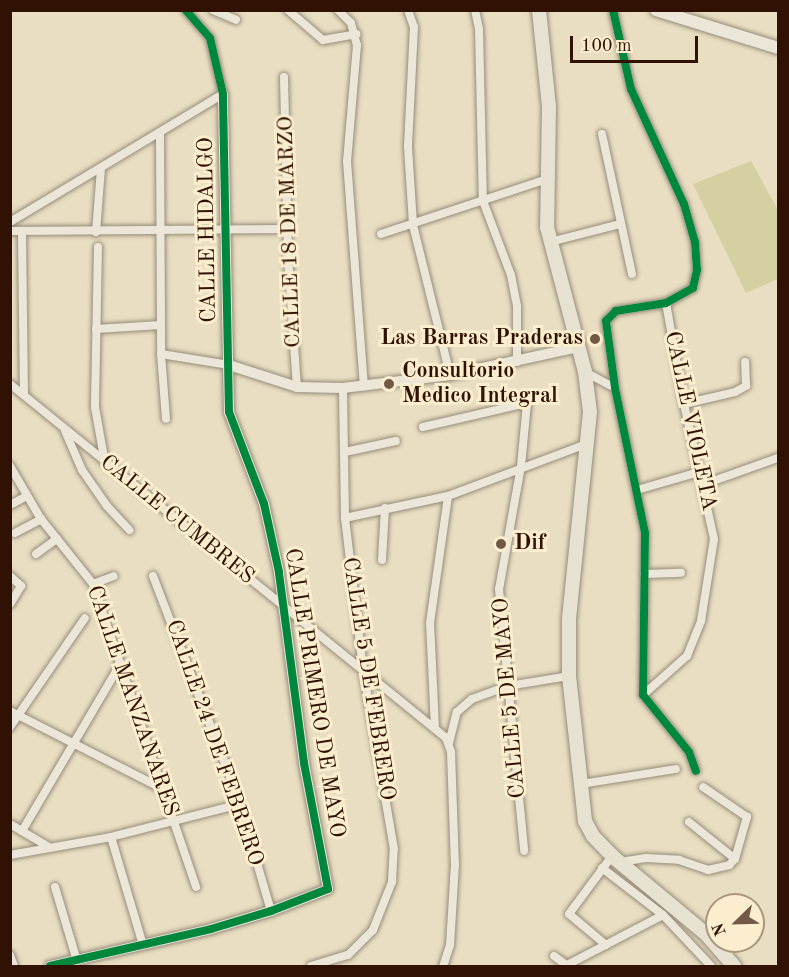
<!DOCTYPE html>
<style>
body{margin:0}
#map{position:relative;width:789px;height:977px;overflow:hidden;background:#e9dec2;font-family:"Old Standard TT",serif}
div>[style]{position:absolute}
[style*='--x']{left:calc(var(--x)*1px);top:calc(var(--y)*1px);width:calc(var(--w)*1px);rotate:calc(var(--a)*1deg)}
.green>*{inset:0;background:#d5cfa2}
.roads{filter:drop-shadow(0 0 2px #968c7a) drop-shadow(0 0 2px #968c7a)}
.minor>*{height:8px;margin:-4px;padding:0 4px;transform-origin:4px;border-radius:4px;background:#ece6d8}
.tertiary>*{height:10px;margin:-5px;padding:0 5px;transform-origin:5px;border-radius:5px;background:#ece6d8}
.secondary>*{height:12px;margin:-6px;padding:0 6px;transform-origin:6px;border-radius:6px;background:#ece6d8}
.primary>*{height:14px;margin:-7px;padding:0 7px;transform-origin:7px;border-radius:7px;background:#e7e1d2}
.cycleway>*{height:8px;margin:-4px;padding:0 4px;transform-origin:4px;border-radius:4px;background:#00873e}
.dots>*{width:16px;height:16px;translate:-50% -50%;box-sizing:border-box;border:3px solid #faeece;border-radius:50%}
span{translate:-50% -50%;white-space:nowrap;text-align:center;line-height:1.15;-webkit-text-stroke:6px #faeece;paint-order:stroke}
.street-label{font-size:22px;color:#311103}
.poi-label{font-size:22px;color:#311103;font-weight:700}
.right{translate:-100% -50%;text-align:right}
.left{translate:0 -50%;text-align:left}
.frame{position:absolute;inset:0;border:12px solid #311103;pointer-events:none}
.north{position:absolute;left:705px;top:893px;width:60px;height:60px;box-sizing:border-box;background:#faeece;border:2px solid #aa967d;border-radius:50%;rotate:247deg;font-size:16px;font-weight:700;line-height:24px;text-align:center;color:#311103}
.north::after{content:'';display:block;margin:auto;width:21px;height:27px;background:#715946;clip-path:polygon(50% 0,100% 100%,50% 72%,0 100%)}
.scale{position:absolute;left:570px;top:36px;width:128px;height:27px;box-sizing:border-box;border:3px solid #311103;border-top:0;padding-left:8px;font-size:18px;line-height:21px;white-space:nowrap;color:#311103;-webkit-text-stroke:4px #faeece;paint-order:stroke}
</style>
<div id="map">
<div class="green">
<div style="clip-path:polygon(751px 161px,778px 210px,778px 279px,746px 293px,693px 184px)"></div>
</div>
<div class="roads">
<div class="minor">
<div style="--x:213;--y:10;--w:25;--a:23"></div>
<div style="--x:288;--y:10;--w:46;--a:40.6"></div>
<div style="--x:323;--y:40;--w:34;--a:-10"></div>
<div style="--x:338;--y:10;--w:18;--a:45"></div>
<div style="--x:351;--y:23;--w:23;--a:75"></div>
<div style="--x:357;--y:45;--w:116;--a:94.9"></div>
<div style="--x:347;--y:161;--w:226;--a:85.7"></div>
<div style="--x:408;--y:10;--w:18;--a:71"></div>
<div style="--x:414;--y:27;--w:120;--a:92.9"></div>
<div style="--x:408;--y:147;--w:78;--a:86.3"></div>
<div style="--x:413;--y:225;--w:154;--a:76.1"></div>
<div style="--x:475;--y:10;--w:19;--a:78"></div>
<div style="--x:479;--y:29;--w:172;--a:88.7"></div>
<div style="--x:483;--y:201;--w:79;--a:69.3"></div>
<div style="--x:511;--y:275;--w:32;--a:79"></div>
<div style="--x:517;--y:306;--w:56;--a:90"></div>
<div style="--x:613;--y:10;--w:81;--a:77.2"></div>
<div style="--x:631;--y:89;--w:127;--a:65.3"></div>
<div style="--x:684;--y:204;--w:40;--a:74"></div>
<div style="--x:695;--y:242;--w:28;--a:86"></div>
<div style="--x:697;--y:270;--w:18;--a:103"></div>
<div style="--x:693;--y:288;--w:31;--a:151"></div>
<div style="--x:666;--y:303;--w:51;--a:170.9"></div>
<div style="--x:616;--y:311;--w:14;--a:135"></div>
<div style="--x:606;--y:321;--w:68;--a:82.3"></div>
<div style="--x:615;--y:388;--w:148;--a:78.3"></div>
<div style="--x:645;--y:533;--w:162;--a:90.7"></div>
<div style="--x:643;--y:695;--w:73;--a:51.1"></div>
<div style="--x:689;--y:752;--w:20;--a:70"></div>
<div style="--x:284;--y:77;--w:179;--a:88.7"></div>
<div style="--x:288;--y:256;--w:131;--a:86.1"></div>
<div style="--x:160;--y:134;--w:220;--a:89.7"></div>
<div style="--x:161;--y:354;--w:65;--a:85.6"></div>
<div style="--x:602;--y:134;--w:143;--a:77.9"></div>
<div style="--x:10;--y:222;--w:249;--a:-31"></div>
<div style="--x:223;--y:94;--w:57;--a:-103.1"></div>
<div style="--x:210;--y:38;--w:37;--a:-131"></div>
<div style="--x:10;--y:231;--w:278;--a:-0.4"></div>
<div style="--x:96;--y:232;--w:64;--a:-85.5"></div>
<div style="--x:22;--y:233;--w:162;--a:89.3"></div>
<div style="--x:381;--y:234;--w:175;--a:-18.3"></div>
<div style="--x:550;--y:242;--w:72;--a:-14.4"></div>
<div style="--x:98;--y:247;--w:160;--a:91.1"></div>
<div style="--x:95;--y:407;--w:57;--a:79.9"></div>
<div style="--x:96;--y:329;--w:65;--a:-3.5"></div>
<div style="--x:161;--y:354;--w:69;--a:9.2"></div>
<div style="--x:585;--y:372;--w:34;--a:28"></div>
<div style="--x:10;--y:384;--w:562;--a:39.07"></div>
<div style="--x:446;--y:738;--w:15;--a:70"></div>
<div style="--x:451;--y:752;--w:112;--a:88"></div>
<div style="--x:455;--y:864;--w:81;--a:93.5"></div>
<div style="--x:450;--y:945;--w:22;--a:108"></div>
<div style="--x:684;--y:404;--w:52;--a:-13.2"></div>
<div style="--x:735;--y:392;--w:13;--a:-29"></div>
<div style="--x:746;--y:386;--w:24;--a:-92"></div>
<div style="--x:423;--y:427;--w:107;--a:-13"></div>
<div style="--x:527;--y:403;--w:63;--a:95.4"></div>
<div style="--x:521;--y:466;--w:125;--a:100.1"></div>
<div style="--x:499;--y:589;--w:263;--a:84.5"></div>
<div style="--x:65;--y:431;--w:43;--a:66.4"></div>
<div style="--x:82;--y:470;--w:44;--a:55.2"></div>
<div style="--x:107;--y:506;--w:33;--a:47"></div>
<div style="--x:345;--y:452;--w:52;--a:-12.2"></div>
<div style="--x:10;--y:466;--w:61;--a:59.7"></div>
<div style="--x:41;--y:519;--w:83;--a:51.3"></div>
<div style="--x:93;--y:584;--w:320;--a:71.2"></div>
<div style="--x:702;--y:485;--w:81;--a:-19.6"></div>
<div style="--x:637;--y:490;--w:65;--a:-16.2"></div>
<div style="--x:10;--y:505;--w:19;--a:-28"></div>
<div style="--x:345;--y:518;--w:105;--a:-12.1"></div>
<div style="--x:448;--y:496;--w:151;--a:-20.6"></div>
<div style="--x:15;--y:533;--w:30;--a:-28"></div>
<div style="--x:36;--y:554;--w:26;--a:-36"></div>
<div style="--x:382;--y:560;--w:52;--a:-86.7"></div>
<div style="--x:644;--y:574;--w:37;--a:-2"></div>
<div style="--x:10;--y:576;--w:15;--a:42"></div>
<div style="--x:21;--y:586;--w:21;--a:121"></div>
<div style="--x:153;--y:576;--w:238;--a:69"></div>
<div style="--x:238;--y:798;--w:118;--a:73.7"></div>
<div style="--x:93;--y:584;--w:22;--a:-21"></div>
<div style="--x:643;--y:695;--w:59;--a:-41.6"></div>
<div style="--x:687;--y:656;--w:38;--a:-68"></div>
<div style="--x:701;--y:621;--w:83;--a:-81"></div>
<div style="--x:714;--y:539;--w:138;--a:-102.5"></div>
<div style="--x:684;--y:404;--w:103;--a:-100.1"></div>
<div style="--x:10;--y:711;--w:172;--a:27"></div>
<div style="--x:10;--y:727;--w:132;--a:-55.5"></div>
<div style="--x:435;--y:728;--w:105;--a:-92.7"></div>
<div style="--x:430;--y:623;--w:128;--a:-81.9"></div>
<div style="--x:449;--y:743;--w:32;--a:-76"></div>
<div style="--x:457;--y:712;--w:20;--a:-41"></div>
<div style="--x:472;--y:699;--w:38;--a:-20"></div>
<div style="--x:508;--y:686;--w:62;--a:-9.3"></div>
<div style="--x:581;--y:784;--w:96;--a:-9"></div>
<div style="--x:689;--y:822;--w:59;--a:38.8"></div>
<div style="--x:10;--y:824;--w:45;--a:30.5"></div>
<div style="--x:22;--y:831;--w:195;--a:-59.5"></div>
<div style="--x:111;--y:837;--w:113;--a:73.5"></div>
<div style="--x:10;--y:855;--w:103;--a:-10.1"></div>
<div style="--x:111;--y:837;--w:133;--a:-14.3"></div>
<div style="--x:620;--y:862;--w:26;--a:-9"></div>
<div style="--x:646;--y:858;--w:33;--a:3"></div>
<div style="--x:679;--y:860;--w:31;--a:19"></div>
<div style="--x:708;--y:870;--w:22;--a:-13"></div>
<div style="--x:729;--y:865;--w:8;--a:-45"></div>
<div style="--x:735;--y:859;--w:44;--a:-74.1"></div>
<div style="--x:747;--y:817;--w:53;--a:-145.7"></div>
<div style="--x:602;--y:868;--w:77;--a:37.6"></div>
<div style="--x:663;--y:915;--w:70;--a:46.7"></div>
<div style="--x:55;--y:887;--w:77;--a:73.4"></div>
<div style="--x:706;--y:934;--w:13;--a:-32"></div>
<div style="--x:606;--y:945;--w:48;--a:-140"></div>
<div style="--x:569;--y:914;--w:72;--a:-53.4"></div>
<div style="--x:10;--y:955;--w:12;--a:70"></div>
<div style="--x:554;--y:956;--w:17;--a:36"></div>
<div style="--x:567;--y:965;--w:108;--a:-27.5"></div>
<div style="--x:311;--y:966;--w:39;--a:-17"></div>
<div style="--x:348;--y:955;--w:35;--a:-45"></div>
<div style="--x:373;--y:930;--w:52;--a:-68.4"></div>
<div style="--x:392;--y:882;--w:33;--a:-87"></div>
<div style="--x:394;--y:849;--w:183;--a:-99.8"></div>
<div style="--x:363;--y:669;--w:152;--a:-96.8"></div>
<div style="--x:345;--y:518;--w:130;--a:-90.9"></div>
</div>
<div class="tertiary">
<div style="--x:229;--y:365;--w:71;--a:17.9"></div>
<div style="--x:297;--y:387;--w:46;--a:1.2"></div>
<div style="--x:343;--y:388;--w:108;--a:-6.9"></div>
<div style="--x:450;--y:375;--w:131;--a:-12.3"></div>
<div style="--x:50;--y:966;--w:165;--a:-12.9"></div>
<div style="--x:211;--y:929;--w:63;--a:-16.7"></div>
<div style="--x:271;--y:911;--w:61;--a:-21.1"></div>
<div style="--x:328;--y:889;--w:128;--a:-100.8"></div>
<div style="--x:304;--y:763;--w:193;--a:-97.5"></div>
<div style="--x:279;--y:572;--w:70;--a:-102.4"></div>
<div style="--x:264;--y:504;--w:98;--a:-110.8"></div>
<div style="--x:229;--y:412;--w:318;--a:-91.1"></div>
</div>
<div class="secondary">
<div style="--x:656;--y:10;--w:128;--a:17.3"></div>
</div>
<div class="primary">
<div style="--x:539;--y:10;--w:97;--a:84.1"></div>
<div style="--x:549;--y:106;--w:121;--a:90.9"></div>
<div style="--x:547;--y:227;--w:150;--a:75.3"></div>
<div style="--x:585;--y:372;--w:40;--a:82.9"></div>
<div style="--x:590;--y:412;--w:207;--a:95.8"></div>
<div style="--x:569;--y:618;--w:58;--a:90"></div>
<div style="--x:569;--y:676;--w:146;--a:83.7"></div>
<div style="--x:585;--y:821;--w:17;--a:62"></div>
<div style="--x:593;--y:836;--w:28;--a:46"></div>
<div style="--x:612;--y:856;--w:122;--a:39.7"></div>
<div style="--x:706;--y:934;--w:43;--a:48.8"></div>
</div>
</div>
<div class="cycleway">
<div style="--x:613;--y:10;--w:81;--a:77.2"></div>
<div style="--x:631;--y:89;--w:127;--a:65.3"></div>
<div style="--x:684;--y:204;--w:40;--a:74"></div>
<div style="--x:695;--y:242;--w:28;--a:86"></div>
<div style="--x:697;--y:270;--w:18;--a:103"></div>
<div style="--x:693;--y:288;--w:31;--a:151"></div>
<div style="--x:666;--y:303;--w:51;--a:170.9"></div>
<div style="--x:616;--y:311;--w:14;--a:135"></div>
<div style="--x:606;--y:321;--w:68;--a:82.3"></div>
<div style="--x:615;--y:388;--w:148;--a:78.3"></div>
<div style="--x:645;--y:533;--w:162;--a:90.7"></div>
<div style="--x:643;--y:695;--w:73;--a:51.1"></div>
<div style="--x:689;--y:752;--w:20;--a:70"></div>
<div style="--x:50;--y:966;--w:165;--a:-12.9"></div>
<div style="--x:211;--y:929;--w:63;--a:-16.7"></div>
<div style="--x:271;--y:911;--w:61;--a:-21.1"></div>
<div style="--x:328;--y:889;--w:128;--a:-100.8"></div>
<div style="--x:304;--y:763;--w:193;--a:-97.5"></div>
<div style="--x:279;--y:572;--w:70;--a:-102.4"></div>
<div style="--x:264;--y:504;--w:98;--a:-110.8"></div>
<div style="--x:229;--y:412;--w:318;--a:-91.1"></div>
<div style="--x:223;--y:94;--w:57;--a:-103.1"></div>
<div style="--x:210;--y:38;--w:37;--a:-131"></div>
</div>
<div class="dots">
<div style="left:595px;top:339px;background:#715946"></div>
<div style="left:389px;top:384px;background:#715946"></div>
<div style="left:501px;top:544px;background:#715946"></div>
</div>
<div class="street-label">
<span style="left:208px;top:230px;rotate:-91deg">CALLE HIDALGO</span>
<span style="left:290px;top:232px;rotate:-92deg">CALLE 18 DE MARZO</span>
<span style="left:690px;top:421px;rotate:78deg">CALLE VIOLETA</span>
<span style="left:177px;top:520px;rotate:39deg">CALLE CUMBRES</span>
<span style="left:368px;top:679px;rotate:81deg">CALLE 5 DE FEBRERO</span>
<span style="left:314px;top:693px;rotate:81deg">CALLE PRIMERO DE MAYO</span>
<span style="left:510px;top:698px;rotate:-95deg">CALLE 5 DE MAYO</span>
<span style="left:132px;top:701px;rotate:71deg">CALLE MANZANARES</span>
<span style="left:214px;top:743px;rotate:71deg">CALLE 24 DE FEBRERO</span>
</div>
<div class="poi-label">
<span class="right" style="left:583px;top:339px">Las Barras Praderas</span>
<span class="left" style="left:402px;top:384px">Consultorio<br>Medico Integral</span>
<span class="left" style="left:514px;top:544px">Dif</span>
</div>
<div class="frame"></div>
<div class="north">N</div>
<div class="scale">100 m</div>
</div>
